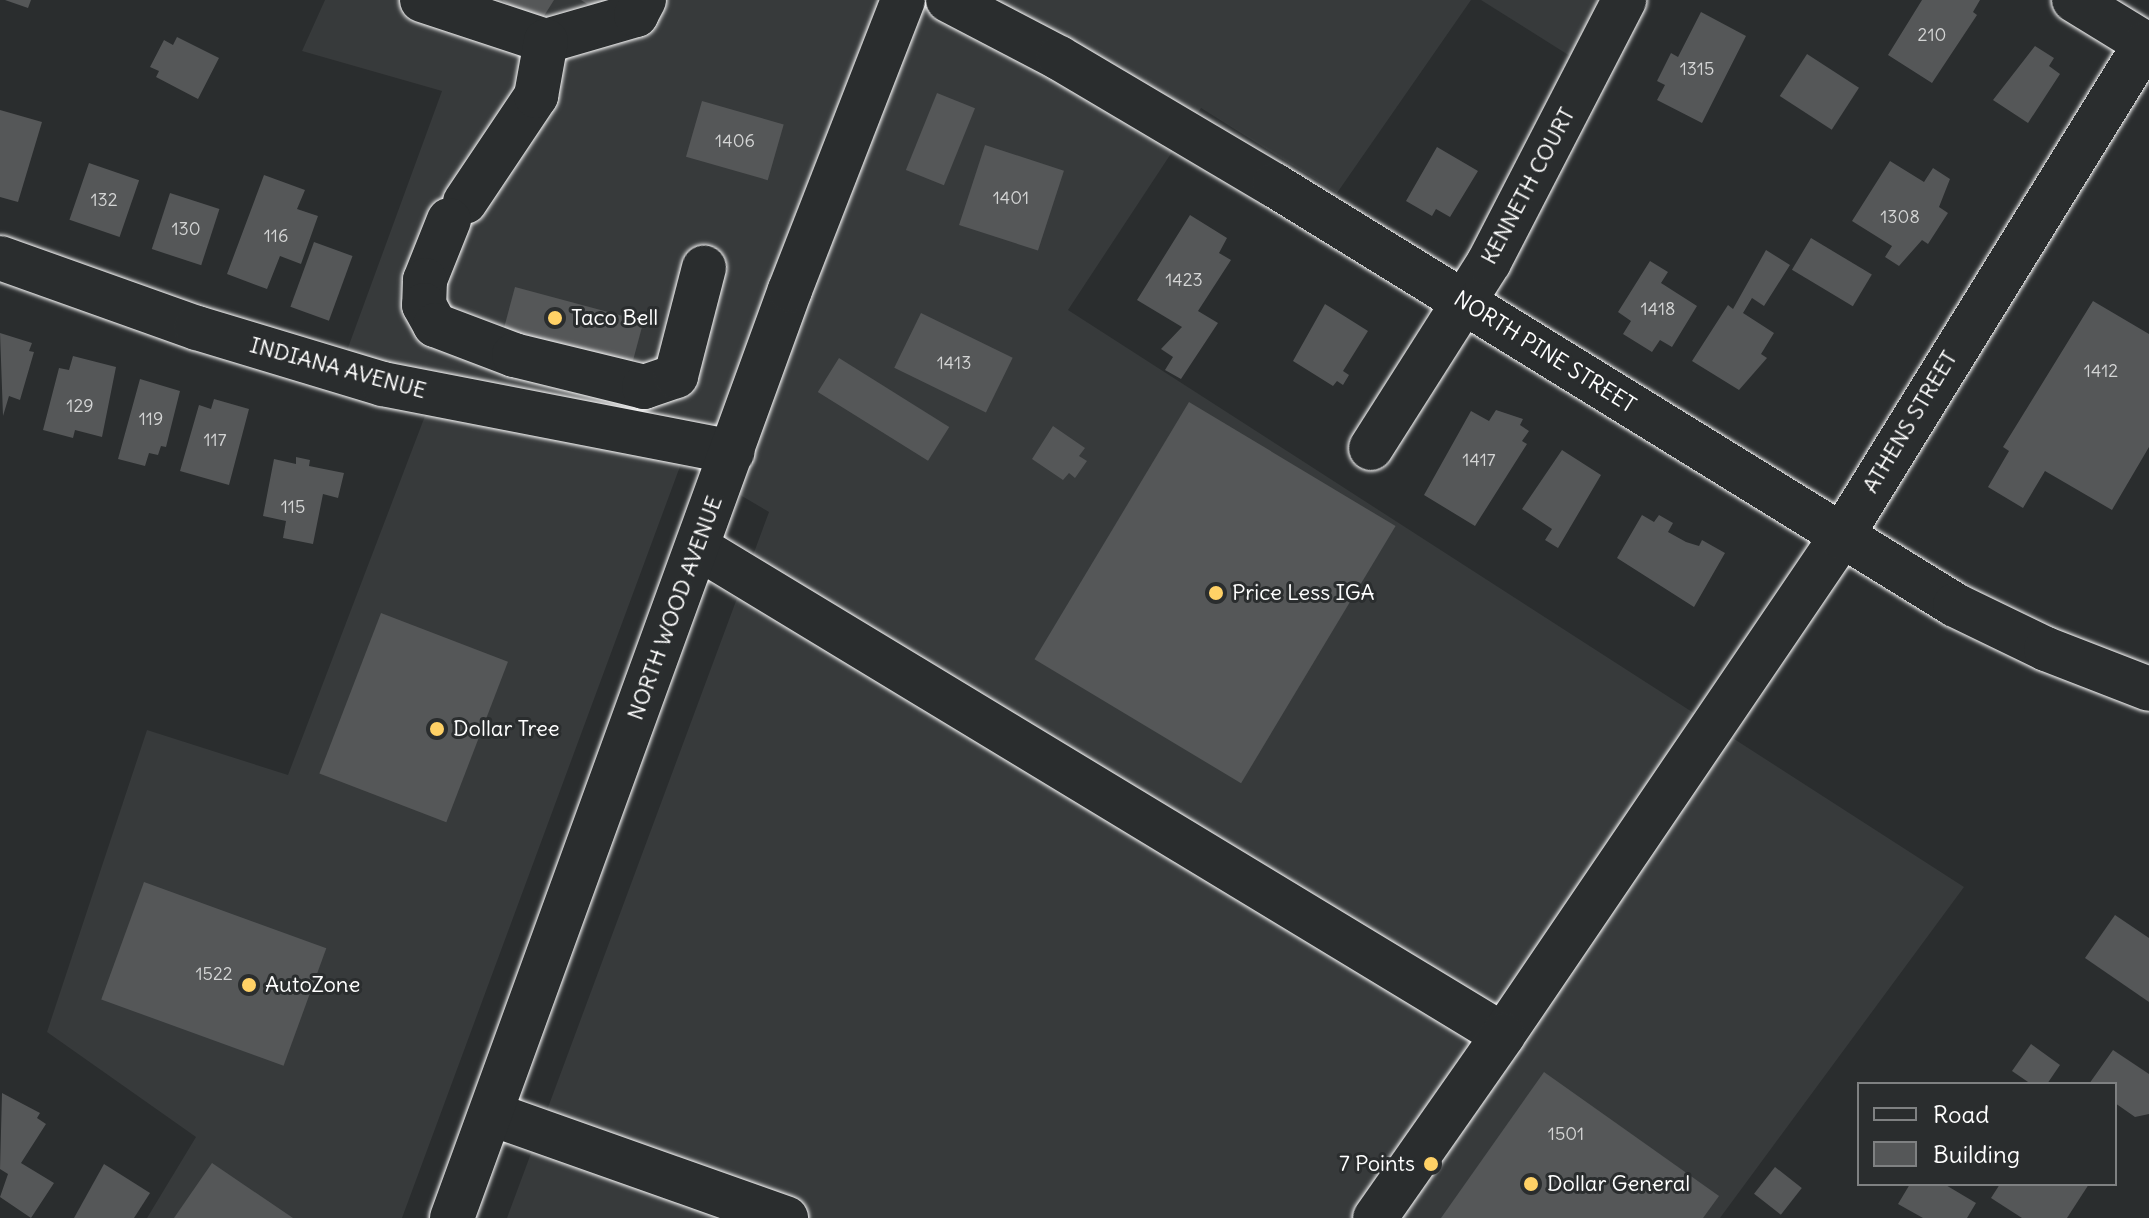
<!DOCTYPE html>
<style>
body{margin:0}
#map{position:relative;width:2149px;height:1218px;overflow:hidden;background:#2a2d2e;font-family:Delius,sans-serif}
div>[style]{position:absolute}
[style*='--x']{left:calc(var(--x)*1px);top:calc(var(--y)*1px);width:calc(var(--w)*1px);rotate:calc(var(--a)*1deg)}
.built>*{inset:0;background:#373a3b}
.building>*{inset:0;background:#555758;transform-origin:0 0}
.roads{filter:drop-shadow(0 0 2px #fff) drop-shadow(0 0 2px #fff)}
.minor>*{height:44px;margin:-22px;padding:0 22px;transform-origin:22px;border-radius:22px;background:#2a2d2e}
.major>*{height:44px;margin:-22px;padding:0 22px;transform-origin:22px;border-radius:22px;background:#2a2d2e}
.dots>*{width:22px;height:22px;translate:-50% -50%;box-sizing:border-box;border:4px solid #2a2d2e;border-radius:50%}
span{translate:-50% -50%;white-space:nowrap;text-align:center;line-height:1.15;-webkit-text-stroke:6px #2a2d2e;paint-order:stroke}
.number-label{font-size:18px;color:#d4d5d5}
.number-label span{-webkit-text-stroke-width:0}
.street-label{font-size:22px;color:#fff}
.poi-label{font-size:22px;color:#fff}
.left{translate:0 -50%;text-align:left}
.right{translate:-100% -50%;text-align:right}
.legend{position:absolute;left:1857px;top:1082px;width:260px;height:104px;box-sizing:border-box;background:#2a2d2e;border:2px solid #7f8182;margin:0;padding:10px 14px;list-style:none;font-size:24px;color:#fff}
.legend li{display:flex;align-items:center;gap:16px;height:40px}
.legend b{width:40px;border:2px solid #7f8182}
</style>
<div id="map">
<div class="built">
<div style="clip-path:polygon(325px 0,1471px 0,1337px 193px,1201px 108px,1068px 310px,1964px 887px,1720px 1218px,507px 1218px,769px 512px,682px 461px,402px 1218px,147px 1218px,196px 1137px,47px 1032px,147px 730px,288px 775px,441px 374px,345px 356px,442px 91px,302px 51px)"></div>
<div style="clip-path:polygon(1481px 0,1598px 0,1570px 56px)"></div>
</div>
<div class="building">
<div style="clip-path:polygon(5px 0,31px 0,28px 8px)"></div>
<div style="clip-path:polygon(502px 0,554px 0,539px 24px)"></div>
<div style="clip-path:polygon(581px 0,607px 0,599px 12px)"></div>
<div style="clip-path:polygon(1922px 0,1980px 0,1973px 12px,1977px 15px,1932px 83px,1888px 55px)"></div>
<div style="clip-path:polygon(1701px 12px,1746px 36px,1702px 123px,1657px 100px,1665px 85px,1657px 81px,1671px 53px,1678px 57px)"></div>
<div style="clip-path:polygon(177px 37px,219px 58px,198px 99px,156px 77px,159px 71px,150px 67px,164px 40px,173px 45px)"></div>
<div style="clip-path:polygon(2035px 46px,2054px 58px,2049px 66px,2060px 74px,2028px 123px,1993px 100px)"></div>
<div style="left:1807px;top:54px;width:62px;height:50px;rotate:33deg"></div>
<div style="left:937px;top:93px;width:41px;height:83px;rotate:22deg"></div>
<div style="left:702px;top:101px;width:85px;height:58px;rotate:16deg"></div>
<div style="clip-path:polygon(0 110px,42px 122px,18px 202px,0 197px)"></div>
<div style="left:985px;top:145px;width:83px;height:84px;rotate:18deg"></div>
<div style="clip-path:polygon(1437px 147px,1478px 171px,1450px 217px,1436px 209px,1432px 216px,1406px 201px)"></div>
<div style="clip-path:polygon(1890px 161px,1924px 182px,1933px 168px,1950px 179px,1939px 207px,1948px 213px,1928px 244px,1922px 240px,1899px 266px,1885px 257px,1892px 246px,1852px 221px)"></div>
<div style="left:89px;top:163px;width:53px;height:60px;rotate:19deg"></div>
<div style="clip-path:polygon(264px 175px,305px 190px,297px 209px,318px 216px,301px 264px,280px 256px,267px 289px,227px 274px)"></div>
<div style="left:170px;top:193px;width:52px;height:59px;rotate:18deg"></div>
<div style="clip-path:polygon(1190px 215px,1227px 238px,1219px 253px,1231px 260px,1198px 311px,1218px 323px,1181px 379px,1165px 370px,1173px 357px,1161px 349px,1182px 327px,1137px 300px)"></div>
<div style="left:1811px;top:238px;width:71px;height:37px;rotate:31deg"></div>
<div style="left:314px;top:242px;width:41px;height:69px;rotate:20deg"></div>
<div style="clip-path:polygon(1766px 250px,1790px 265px,1764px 306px,1752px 298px,1743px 313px,1774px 333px,1761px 354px,1767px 358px,1739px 390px,1692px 361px,1728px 305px,1733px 309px)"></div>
<div style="clip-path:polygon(1650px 261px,1668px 272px,1661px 283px,1697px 306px,1672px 347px,1660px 340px,1652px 352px,1623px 334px,1631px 321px,1618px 312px)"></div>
<div style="left:515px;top:287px;width:133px;height:56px;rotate:15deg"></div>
<div style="clip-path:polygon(2093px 301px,2149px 334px,2149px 447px,2112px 510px,2045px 471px,2023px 508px,1988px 487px,2009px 451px,2003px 447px)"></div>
<div style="clip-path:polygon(1325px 304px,1368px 331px,1343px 371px,1349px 375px,1343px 385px,1337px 381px,1333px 386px,1293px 361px)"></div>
<div style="left:921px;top:313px;width:102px;height:61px;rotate:26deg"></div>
<div style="clip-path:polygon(0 333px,32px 343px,29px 351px,34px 352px,20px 400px,9px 396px,3px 416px)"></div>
<div style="clip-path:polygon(73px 356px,116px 367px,102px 437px,75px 430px,73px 438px,43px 430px,59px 368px,69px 370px)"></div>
<div style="left:839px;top:358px;width:130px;height:40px;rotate:32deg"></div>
<div style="clip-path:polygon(140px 379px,180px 391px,166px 447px,161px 446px,158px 455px,149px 453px,145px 466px,118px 459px)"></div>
<div style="clip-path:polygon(214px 399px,249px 409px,229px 485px,180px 471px,199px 405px,211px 409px)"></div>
<div style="left:1189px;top:402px;width:241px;height:300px;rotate:31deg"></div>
<div style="clip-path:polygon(1496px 410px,1523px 419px,1520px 425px,1529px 431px,1522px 441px,1527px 444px,1475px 526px,1424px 495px,1471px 411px,1489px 421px)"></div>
<div style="clip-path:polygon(1053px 426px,1085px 448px,1079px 456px,1087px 461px,1075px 478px,1069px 473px,1063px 480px,1032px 459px)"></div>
<div style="clip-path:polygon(1562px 450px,1601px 475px,1558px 548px,1545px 540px,1552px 529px,1522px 509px)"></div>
<div style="clip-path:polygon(296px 457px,310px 460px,309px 466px,344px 473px,338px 498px,323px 494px,313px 544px,283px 538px,286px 521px,263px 516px,274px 459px,296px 464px)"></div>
<div style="clip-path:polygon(1642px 515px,1654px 522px,1659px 515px,1673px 523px,1668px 532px,1686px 542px,1699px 546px,1702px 540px,1725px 553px,1694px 607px,1617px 558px)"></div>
<div style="left:381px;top:613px;width:136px;height:172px;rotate:21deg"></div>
<div style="left:144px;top:882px;width:194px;height:125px;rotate:20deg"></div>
<div style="clip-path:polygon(2115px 915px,2149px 938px,2149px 1002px,2085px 958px)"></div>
<div style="clip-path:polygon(2031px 1044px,2060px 1065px,2047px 1084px,2031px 1084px,2012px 1071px)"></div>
<div style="clip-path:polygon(2113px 1050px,2149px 1074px,2149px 1114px,2135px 1117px,2115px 1103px,2115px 1084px,2089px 1084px)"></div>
<div style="clip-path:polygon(1544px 1072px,1719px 1196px,1703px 1218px,1441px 1218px)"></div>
<div style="clip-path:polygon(2px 1093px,40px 1113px,37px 1118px,46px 1124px,21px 1163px,54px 1183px,31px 1218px,0 1197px,8px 1174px,0 1169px)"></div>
<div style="clip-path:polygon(212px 1163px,293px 1218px,174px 1218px)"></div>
<div style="clip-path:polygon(104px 1164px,150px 1193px,134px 1218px,74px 1218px)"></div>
<div style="left:1775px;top:1167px;width:34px;height:34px;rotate:38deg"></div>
<div style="clip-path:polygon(1910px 1184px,1944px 1184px,1976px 1203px,1967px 1218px,1923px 1218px,1898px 1204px)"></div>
<div style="clip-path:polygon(2000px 1184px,2089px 1184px,2067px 1218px,2022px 1218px,1991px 1198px)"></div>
</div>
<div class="roads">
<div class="minor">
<div style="--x:422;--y:0;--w:131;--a:18.3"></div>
<div style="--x:546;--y:41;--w:94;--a:-16.1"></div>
<div style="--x:636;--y:15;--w:17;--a:-62"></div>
<div style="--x:2074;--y:0;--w:88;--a:31.5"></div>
<div style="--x:465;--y:202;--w:128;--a:-56.2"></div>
<div style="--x:536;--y:96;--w:56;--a:-79.7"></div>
<div style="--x:449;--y:220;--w:65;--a:111.8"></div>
<div style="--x:425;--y:280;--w:25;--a:92"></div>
<div style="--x:424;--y:305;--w:23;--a:61"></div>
<div style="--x:435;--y:325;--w:85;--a:20.8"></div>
<div style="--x:514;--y:355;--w:134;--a:13.8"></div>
<div style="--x:644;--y:387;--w:34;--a:-19"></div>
<div style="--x:676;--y:376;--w:112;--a:-75.5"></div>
<div style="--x:0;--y:258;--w:209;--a:19.6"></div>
<div style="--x:197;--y:328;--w:194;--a:16.8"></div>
<div style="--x:383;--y:384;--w:356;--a:11"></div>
<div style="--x:1371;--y:448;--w:220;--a:-57.6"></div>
<div style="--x:1489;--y:262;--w:295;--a:-62.7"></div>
<div style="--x:697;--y:547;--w:942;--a:31.19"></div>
<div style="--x:1503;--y:1035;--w:602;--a:-55.83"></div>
<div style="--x:1841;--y:537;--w:579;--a:-58.34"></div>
<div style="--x:492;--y:1114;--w:312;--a:19.5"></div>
<div style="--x:1375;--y:1218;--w:223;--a:-55"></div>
</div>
<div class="major">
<div style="--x:948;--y:0;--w:125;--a:27.6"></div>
<div style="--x:1059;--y:58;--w:250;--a:30.6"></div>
<div style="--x:1274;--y:185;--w:800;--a:31.66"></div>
<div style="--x:1955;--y:605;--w:101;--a:25.8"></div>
<div style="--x:2046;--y:649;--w:110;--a:21.2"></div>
<div style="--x:452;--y:1218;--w:988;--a:-69.99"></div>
<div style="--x:790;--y:290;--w:311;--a:-68.7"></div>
</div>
</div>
<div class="dots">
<div style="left:555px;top:318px;background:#ffd166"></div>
<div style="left:1216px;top:593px;background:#ffd166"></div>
<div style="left:437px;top:729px;background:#ffd166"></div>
<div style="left:249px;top:985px;background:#ffd166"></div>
<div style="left:1431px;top:1164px;background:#ffd166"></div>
<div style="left:1531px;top:1184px;background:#ffd166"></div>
</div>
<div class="number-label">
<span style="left:1932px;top:35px">210</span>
<span style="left:1697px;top:69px">1315</span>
<span style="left:735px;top:141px">1406</span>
<span style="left:1011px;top:198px">1401</span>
<span style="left:104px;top:200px">132</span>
<span style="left:1900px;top:217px">1308</span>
<span style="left:186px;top:229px">130</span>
<span style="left:276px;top:236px">116</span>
<span style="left:1184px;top:280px">1423</span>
<span style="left:1658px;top:309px">1418</span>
<span style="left:954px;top:363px">1413</span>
<span style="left:2101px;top:371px">1412</span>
<span style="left:80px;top:406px">129</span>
<span style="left:151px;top:419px">119</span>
<span style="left:215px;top:440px">117</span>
<span style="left:1479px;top:460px">1417</span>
<span style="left:293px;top:507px">115</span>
<span style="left:214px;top:974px">1522</span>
<span style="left:1566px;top:1134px">1501</span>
</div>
<div class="street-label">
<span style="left:1528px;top:186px;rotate:-62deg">KENNETH COURT</span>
<span style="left:1545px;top:352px;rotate:32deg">NORTH PINE STREET</span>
<span style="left:338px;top:368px;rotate:15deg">INDIANA AVENUE</span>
<span style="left:1910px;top:422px;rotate:-59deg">ATHENS STREET</span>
<span style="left:675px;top:608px;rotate:-70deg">NORTH WOOD AVENUE</span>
</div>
<div class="poi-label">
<span class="left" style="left:571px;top:318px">Taco Bell</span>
<span class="left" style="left:1232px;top:593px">Price Less IGA</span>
<span class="left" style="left:453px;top:729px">Dollar Tree</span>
<span class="left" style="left:265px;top:985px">AutoZone</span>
<span class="right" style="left:1415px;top:1164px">7 Points</span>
<span class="left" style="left:1547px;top:1184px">Dollar General</span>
</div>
<ul class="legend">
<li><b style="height:10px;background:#2a2d2e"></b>Road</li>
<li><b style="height:22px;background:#555758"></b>Building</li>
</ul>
</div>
